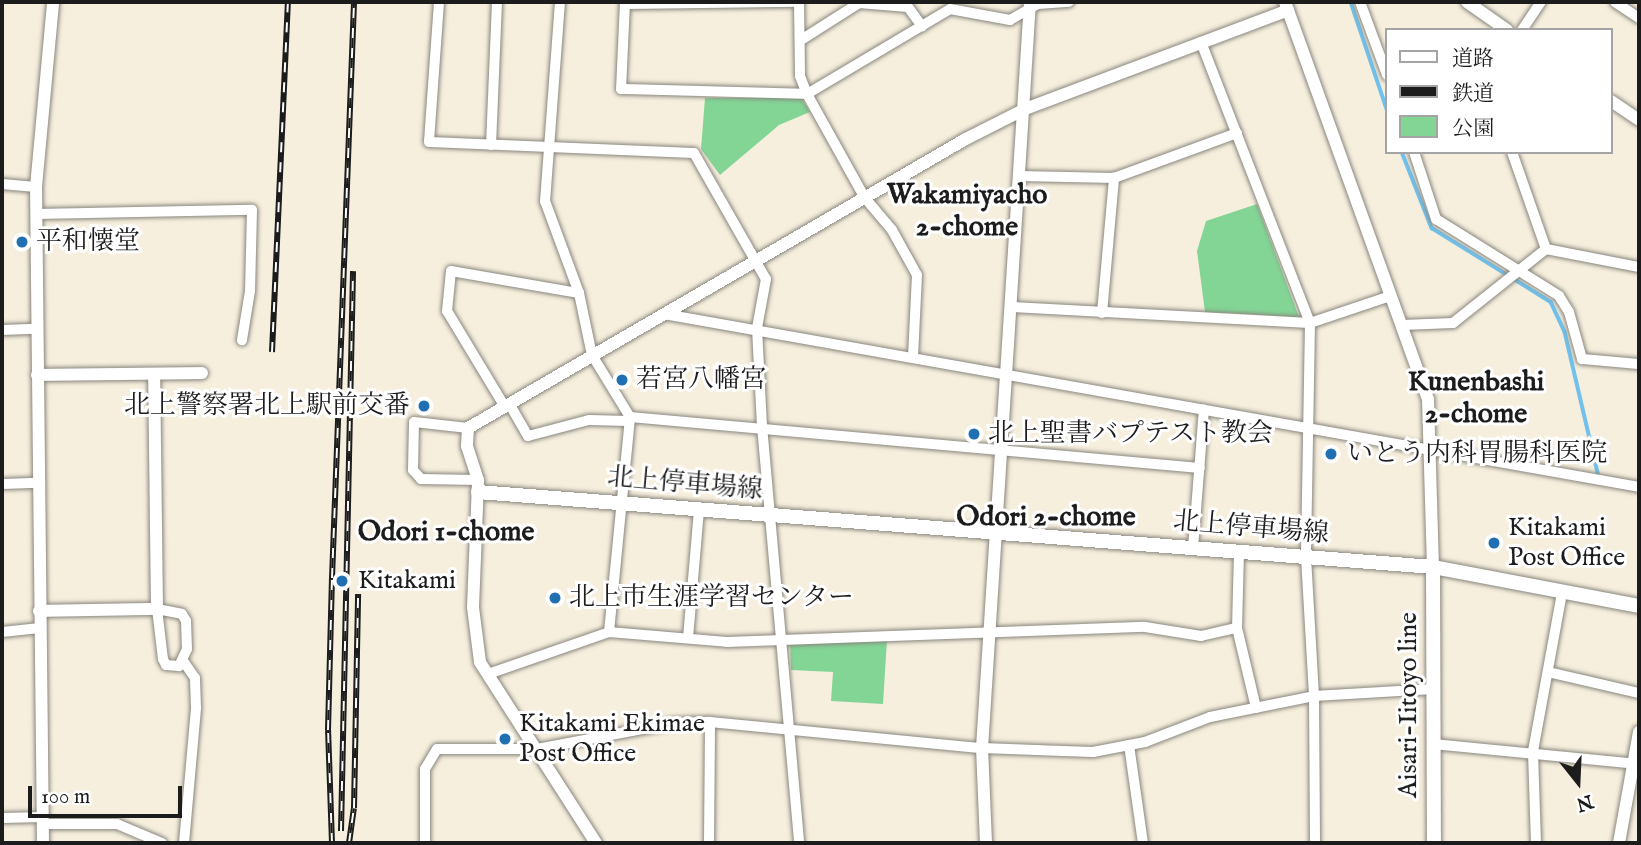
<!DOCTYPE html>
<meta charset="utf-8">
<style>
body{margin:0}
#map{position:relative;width:1641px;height:845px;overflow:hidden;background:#f6efde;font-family:"IM FELL English","Noto Serif JP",serif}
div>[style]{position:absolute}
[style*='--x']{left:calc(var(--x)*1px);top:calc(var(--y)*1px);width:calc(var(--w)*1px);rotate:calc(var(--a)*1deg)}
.green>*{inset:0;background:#83d596}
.stream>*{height:3.5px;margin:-1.75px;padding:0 1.75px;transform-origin:1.75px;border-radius:1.75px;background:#71c1ec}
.roads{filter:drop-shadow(0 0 2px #89867d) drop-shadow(0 0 2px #89867d)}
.minor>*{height:10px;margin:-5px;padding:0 5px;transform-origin:5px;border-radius:5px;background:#fff}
.tertiary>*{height:12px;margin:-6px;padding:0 6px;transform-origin:6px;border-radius:6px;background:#fff}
.secondary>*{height:14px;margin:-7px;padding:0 7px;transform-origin:7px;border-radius:7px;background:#fff}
.rail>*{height:6px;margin-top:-3px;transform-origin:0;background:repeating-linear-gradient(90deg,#fff 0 10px,#1c1c1c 0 20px);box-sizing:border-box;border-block:2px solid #1c1c1c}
.dots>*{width:19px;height:19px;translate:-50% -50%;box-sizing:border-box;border:4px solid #fff;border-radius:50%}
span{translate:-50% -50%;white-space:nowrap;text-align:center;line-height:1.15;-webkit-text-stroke:6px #fff;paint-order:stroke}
.poi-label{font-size:26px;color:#1c1c1c}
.left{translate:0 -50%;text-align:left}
.right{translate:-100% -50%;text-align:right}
.street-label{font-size:26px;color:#1c1c1c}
.neighbourhood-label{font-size:28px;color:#1c1c1c;font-weight:700}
.frame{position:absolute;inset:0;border:4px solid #1c1c1c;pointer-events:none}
.legend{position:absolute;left:1385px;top:28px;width:228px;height:126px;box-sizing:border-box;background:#fff;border:2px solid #a4a4a4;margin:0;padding:9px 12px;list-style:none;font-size:21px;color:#1c1c1c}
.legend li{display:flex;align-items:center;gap:14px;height:35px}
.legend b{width:35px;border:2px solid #a4a4a4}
.north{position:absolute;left:1543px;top:747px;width:70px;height:70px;-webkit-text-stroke:5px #fff;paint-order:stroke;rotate:162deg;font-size:19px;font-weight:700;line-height:28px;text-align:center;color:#1c1c1c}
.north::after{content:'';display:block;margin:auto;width:24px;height:32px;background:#1c1c1c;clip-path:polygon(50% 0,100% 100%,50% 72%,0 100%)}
.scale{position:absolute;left:28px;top:786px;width:154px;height:32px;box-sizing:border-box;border:4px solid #1c1c1c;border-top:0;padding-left:9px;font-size:21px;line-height:24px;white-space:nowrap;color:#1c1c1c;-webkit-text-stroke:5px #fff;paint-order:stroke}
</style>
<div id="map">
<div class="green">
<div style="clip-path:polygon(705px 98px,801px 98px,810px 112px,779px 125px,720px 175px,701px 149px)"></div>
<div style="clip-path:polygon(1257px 204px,1299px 317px,1205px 312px,1197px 251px,1206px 221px)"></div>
<div style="clip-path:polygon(887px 640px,883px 704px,831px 701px,833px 672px,791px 670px,790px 641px)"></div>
</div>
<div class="stream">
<div style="--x:1351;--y:2;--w:113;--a:71.4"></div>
<div style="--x:1402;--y:152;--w:82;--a:68.5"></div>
<div style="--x:1432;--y:228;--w:140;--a:31.9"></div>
<div style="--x:1551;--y:302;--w:33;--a:65"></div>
<div style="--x:1565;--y:332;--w:145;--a:76.8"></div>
</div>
<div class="roads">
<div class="minor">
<div style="--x:439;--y:2;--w:140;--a:94.1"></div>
<div style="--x:429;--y:142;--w:265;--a:2.4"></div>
<div style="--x:694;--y:153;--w:145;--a:60.3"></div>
<div style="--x:766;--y:279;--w:50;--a:100.4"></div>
<div style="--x:757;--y:328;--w:98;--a:87.1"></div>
<div style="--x:762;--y:426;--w:419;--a:84.9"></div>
<div style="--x:560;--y:2;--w:200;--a:94.3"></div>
<div style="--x:545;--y:201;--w:98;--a:69.7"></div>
<div style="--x:579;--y:293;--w:63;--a:78.2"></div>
<div style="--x:592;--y:355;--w:73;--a:58.5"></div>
<div style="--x:630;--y:417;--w:572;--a:5.11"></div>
<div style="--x:625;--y:2;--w:87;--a:92.6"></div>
<div style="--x:621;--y:89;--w:186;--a:1.5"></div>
<div style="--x:807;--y:94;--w:166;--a:-30.7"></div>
<div style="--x:950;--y:9;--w:61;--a:10.4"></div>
<div style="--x:1010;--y:20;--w:32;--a:-30"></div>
<div style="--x:1038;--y:4;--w:31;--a:-4"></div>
<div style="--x:799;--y:2;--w:74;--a:89.2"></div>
<div style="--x:800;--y:76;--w:19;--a:69"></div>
<div style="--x:807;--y:94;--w:119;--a:60.9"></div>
<div style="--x:865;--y:198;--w:42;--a:49.8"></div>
<div style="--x:892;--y:230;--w:51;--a:60.9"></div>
<div style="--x:917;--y:275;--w:83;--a:92.8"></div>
<div style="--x:1360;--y:2;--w:78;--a:69.7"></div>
<div style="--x:1615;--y:2;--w:29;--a:34"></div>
<div style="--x:625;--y:4;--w:174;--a:-0.7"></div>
<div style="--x:1522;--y:30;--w:34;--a:-56"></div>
<div style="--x:801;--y:40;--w:69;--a:-32.5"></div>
<div style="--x:859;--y:3;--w:49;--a:4.7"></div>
<div style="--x:908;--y:7;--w:24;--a:54"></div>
<div style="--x:1201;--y:42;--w:301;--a:68.8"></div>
<div style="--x:1310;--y:323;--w:234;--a:91"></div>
<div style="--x:1306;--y:557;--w:139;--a:86.7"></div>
<div style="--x:1314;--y:696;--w:147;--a:89.6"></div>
<div style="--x:491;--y:145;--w:143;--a:-87.6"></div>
<div style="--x:1414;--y:152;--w:71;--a:71.8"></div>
<div style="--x:1436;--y:219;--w:145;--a:32"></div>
<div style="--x:1559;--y:296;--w:19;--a:58"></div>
<div style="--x:1569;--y:312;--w:49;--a:74.5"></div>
<div style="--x:1582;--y:359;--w:57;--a:5"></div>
<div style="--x:1512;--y:152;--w:103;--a:70.7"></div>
<div style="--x:1020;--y:176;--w:94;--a:1.2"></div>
<div style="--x:1114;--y:178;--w:131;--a:-20.1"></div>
<div style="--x:2;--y:184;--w:34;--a:5"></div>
<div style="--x:36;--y:214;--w:216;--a:-1.1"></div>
<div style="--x:252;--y:210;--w:81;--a:91.4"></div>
<div style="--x:250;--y:291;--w:50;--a:99.3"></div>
<div style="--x:1012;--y:307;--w:298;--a:3.1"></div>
<div style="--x:1310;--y:323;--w:84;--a:-18.6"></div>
<div style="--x:1102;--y:313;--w:136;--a:-84.9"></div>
<div style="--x:664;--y:314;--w:990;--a:10.06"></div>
<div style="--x:1402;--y:325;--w:51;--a:-2.2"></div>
<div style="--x:1453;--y:323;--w:119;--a:-38.5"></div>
<div style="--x:1546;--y:249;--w:95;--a:11"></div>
<div style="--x:2;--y:330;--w:33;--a:-2"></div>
<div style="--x:510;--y:405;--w:36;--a:60"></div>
<div style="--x:528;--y:436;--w:63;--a:-14.7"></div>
<div style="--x:589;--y:420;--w:40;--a:1.4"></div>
<div style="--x:505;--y:407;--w:112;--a:-121.1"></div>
<div style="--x:447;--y:311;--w:40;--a:-84.3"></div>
<div style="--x:451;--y:271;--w:130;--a:9.8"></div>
<div style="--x:468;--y:428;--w:54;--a:-173.7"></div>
<div style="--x:414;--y:422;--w:48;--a:91.2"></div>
<div style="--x:413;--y:470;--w:12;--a:48"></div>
<div style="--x:421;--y:479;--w:57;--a:1"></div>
<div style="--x:2;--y:484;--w:36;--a:-2"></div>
<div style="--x:1193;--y:548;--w:139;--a:-85.5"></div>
<div style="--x:1239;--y:552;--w:76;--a:91.5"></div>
<div style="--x:1237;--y:628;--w:82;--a:76.6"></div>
<div style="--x:157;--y:609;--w:25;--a:11"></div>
<div style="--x:182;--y:614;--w:8;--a:60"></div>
<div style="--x:186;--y:621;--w:28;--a:88"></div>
<div style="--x:187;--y:649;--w:19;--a:115"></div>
<div style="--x:179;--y:666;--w:13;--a:-176"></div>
<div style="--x:166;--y:665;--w:7;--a:-117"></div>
<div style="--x:163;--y:659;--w:50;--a:-96.8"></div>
<div style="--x:2;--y:632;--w:38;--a:-6"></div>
<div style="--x:609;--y:632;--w:216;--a:-84.4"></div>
<div style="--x:688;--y:638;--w:129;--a:-85.1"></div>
<div style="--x:1548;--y:672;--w:93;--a:13"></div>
<div style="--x:488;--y:674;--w:128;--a:-19.1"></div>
<div style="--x:609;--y:632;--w:118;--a:4.8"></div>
<div style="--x:727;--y:642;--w:418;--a:-2.1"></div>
<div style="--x:1145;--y:627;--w:57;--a:9.1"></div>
<div style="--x:1201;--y:636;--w:37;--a:-13"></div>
<div style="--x:1433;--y:744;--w:206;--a:5.6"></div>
<div style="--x:1129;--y:745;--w:99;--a:81.9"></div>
<div style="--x:2;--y:818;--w:41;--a:-1.4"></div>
<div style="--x:43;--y:824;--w:74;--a:0"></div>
<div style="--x:117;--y:824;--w:49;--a:22.9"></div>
<div style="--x:184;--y:843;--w:136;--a:-84.9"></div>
<div style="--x:196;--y:708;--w:30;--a:-92"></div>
<div style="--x:195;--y:678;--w:19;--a:-125"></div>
<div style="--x:425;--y:843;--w:74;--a:-90"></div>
<div style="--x:425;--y:769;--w:23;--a:-59"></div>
<div style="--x:437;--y:749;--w:100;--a:0"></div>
<div style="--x:537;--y:749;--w:139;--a:-10.7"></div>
<div style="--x:674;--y:723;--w:36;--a:-2"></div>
<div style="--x:710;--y:722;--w:273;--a:5.5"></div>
<div style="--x:982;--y:748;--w:111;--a:2.1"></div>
<div style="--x:1093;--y:752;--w:53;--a:-10.9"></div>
<div style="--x:1145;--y:742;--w:70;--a:-21"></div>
<div style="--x:1210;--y:717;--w:106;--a:-11.4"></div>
<div style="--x:1314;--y:696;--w:119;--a:-3.4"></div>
<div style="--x:709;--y:843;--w:121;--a:-89.5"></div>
<div style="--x:1536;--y:843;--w:92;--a:-91.9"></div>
<div style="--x:1533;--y:751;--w:161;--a:-79.6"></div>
</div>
<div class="tertiary">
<div style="--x:1285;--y:2;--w:422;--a:70.2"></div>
<div style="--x:1428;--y:399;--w:168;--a:88.3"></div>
<div style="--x:1467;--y:2;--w:49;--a:35"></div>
<div style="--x:1611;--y:101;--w:34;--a:34"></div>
<div style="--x:37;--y:375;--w:165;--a:-0.7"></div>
<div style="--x:39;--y:611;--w:118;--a:-1"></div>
<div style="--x:157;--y:609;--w:234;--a:-90.7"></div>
<div style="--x:43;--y:843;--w:656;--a:-90.61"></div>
<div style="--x:36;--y:187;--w:186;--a:-84.7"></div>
<div style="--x:596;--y:843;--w:215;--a:-122.7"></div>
<div style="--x:480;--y:662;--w:55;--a:-97.3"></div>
<div style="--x:473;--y:607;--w:127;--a:-87.7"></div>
<div style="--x:478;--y:480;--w:36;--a:-108"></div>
<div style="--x:467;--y:446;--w:18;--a:-87"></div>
<div style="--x:468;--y:428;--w:574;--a:-30.14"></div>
<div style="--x:964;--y:140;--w:68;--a:-26.9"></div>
<div style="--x:1025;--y:109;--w:281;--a:-20.6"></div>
<div style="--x:986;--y:843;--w:95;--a:-92.4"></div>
<div style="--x:982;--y:748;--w:748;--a:-86.32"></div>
<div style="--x:1619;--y:843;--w:113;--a:-79.8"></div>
</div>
<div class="secondary">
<div style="--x:478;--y:492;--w:958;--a:4.49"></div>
<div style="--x:1433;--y:567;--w:210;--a:10.7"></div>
<div style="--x:1433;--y:567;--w:276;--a:89.8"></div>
</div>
</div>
<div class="rail">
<div style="--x:272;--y:352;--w:350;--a:-87.4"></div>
<div style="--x:341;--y:831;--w:560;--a:-88.77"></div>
<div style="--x:332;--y:843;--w:113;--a:-92"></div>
<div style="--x:328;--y:730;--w:152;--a:-88.5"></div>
<div style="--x:332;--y:578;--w:576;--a:-87.81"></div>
<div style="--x:349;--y:843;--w:35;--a:-82"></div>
<div style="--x:354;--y:808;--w:214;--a:-88.9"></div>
</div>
<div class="dots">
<div style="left:22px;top:242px;background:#1f6fb2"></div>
<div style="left:622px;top:380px;background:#1f6fb2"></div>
<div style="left:424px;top:406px;background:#1f6fb2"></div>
<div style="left:974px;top:434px;background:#1f6fb2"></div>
<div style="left:1331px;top:454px;background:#1f6fb2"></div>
<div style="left:1494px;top:543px;background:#1f6fb2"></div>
<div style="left:342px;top:581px;background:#1f6fb2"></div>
<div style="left:555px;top:598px;background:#1f6fb2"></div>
<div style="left:505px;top:739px;background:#1f6fb2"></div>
</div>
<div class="poi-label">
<span class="left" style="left:36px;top:242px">平和懐堂</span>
<span class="left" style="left:636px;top:380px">若宮八幡宮</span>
<span class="right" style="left:410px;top:406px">北上警察署北上駅前交番</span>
<span class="left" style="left:988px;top:434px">北上聖書バプテスト教会</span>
<span class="left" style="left:1347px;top:454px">いとう内科胃腸科医院</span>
<span class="left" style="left:1508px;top:543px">Kitakami<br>Post Office</span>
<span class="left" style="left:358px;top:581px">Kitakami</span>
<span class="left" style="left:569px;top:598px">北上市生涯学習センター</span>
<span class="left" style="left:519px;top:739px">Kitakami Ekimae<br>Post Office</span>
</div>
<div class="street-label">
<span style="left:685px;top:484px;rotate:5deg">北上停車場線</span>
<span style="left:1251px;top:528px;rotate:5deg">北上停車場線</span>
<span style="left:1409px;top:705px;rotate:-90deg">Aisari-Iitoyo line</span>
</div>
<div class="neighbourhood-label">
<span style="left:967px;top:212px">Wakamiyacho<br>2-chome</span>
<span style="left:1476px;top:399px">Kunenbashi<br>2-chome</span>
<span style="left:1046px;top:518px">Odori 2-chome</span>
<span style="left:446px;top:533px">Odori 1-chome</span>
</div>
<div class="frame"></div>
<ul class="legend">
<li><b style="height:9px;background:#fff"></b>道路</li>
<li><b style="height:9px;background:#1c1c1c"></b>鉄道</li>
<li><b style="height:19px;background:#83d596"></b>公園</li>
</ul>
<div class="north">N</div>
<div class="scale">100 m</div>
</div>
